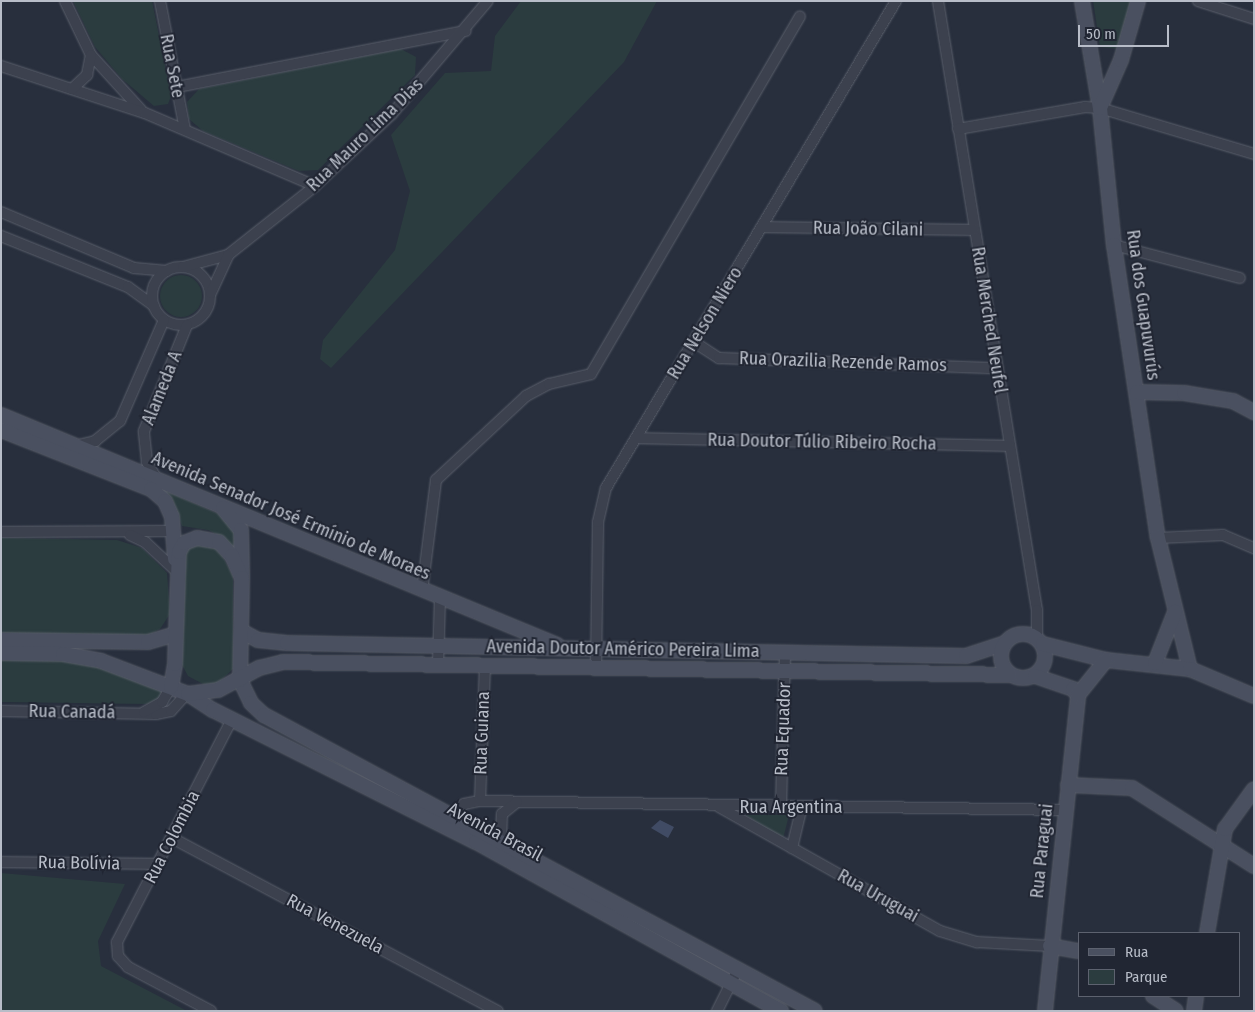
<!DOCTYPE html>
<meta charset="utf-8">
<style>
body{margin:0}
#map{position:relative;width:1255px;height:1012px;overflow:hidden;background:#282f3d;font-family:"Fira Sans Condensed",sans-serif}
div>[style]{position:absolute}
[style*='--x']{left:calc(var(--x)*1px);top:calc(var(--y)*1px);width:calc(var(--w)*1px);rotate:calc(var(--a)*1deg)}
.green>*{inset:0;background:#2b3c3f}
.round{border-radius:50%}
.water>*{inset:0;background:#404b64}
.roads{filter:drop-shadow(0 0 1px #5a5f6b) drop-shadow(0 0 1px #5a5f6b)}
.street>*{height:10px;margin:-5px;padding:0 5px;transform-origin:5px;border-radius:5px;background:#3c414e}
.street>.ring{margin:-5px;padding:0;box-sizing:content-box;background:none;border:10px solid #3c414e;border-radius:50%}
.secondary>*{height:14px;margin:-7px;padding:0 7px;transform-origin:7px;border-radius:7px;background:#4a5060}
.secondary>.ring{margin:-7px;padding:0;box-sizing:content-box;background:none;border:14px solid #4a5060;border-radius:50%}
span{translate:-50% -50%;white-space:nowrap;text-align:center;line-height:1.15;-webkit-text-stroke:4px #212633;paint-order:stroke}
.street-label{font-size:18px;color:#b8bdc8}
.frame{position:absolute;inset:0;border:2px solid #b8bdc8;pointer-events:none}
.legend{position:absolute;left:1078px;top:932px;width:162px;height:65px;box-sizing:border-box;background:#212633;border:1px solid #5d626f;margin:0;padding:6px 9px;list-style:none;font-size:15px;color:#b8bdc8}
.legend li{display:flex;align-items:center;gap:10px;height:25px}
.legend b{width:25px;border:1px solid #5d626f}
.scale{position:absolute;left:1078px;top:25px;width:91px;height:22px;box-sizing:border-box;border:2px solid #b8bdc8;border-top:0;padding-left:6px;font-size:15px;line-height:18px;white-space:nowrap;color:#b8bdc8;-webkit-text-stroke:4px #212633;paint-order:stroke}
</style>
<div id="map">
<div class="green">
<div style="clip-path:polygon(73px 1px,152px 1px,171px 96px,168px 104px,154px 106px,122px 79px,95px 47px)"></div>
<div style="clip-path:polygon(521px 1px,657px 1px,624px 62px,331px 368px,320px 359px,323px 340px,395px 250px,410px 191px,391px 135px,445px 73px,491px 71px,495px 36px)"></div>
<div style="clip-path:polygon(1093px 1px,1132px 1px,1120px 49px,1100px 47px)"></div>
<div style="clip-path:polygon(401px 49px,416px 57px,415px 75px,318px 170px,299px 171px,203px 131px,189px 119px,187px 102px,199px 89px)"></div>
<div class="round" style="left:160px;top:275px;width:42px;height:42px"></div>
<div style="clip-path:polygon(161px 489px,221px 515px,238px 538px,236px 552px,223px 537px,208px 530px,182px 526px,172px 498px)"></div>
<div style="clip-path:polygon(1px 538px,117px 540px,142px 548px,167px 573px,170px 614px,160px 629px,144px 638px,1px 635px)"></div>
<div style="clip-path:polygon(193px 544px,217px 546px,233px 576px,233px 669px,216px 685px,203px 684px,188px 676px,181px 663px,179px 574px,186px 551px)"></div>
<div style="clip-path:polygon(1px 659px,72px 660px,111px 669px,162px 691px,158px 699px,147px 704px,1px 702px)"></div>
<div style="clip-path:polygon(746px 815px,789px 815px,783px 839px)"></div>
<div style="clip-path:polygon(1px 873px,125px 884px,98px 941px,101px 966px,187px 1011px,1px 1011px)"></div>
</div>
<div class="water">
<div style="clip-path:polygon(660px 820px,674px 827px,668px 838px,651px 828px)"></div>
</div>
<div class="roads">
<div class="street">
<div style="--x:65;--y:1;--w:60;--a:64.3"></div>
<div style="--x:91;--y:55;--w:74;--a:47.7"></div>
<div style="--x:160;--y:1;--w:131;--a:79"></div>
<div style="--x:938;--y:1;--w:617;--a:80.77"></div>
<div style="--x:1037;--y:610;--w:28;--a:90"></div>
<div style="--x:1198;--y:1;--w:59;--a:17.8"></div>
<div style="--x:1;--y:66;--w:151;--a:18.1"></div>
<div style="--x:145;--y:113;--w:185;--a:23.2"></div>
<div style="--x:177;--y:87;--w:294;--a:-11"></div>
<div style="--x:72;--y:89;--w:21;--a:-43"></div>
<div style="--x:87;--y:75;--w:20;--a:-79"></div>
<div style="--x:958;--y:129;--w:129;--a:-9.8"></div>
<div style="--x:1085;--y:107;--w:15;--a:4"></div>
<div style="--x:1100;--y:108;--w:161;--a:16.6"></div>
<div style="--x:1;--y:212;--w:144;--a:22.8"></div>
<div style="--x:134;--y:268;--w:33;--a:5"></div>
<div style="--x:762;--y:227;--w:212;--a:0.8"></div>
<div style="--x:1;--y:236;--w:137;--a:21.9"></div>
<div style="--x:128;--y:287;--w:32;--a:36"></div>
<div style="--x:1114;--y:245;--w:130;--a:14.7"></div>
<div class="ring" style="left:152px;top:267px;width:48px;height:48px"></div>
<div style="--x:183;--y:267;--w:47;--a:-14.9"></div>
<div style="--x:228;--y:255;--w:111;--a:-38.4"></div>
<div style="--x:315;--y:186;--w:105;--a:-43.1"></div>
<div style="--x:392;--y:114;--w:148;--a:-49.7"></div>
<div style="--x:211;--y:293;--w:41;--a:-65.3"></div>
<div style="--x:694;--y:342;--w:30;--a:33"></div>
<div style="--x:719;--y:358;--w:277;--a:2.1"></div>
<div style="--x:636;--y:438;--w:373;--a:1.2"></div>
<div style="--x:74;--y:446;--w:22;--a:-13"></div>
<div style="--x:95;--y:441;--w:32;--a:-39"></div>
<div style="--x:120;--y:421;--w:110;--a:-66.5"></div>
<div style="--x:157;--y:480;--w:21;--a:-119"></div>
<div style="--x:147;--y:462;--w:31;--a:-96"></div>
<div style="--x:144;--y:431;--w:114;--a:-67.9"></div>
<div style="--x:1;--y:532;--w:172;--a:-0.3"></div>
<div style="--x:130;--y:535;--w:17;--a:25"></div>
<div style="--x:145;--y:542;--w:41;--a:43"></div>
<div style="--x:1158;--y:538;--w:65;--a:-2.6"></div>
<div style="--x:1223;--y:535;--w:34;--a:23"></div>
<div style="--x:422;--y:591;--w:112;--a:-82.8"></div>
<div style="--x:436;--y:480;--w:123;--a:-43"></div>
<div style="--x:526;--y:396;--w:26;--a:-28"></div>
<div style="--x:549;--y:384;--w:43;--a:-13.4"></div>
<div style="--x:591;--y:374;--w:414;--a:-59.7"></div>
<div style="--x:438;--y:665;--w:66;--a:-88.3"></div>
<div style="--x:596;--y:668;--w:146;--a:-89.2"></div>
<div style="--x:598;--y:522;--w:35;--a:-77"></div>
<div style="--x:606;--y:488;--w:567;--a:-59.23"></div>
<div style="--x:1;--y:711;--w:155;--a:1.1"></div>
<div style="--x:156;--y:714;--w:15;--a:-11"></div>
<div style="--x:171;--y:711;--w:24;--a:-48"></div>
<div style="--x:144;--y:712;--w:21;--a:-29"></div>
<div style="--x:162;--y:702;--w:17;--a:-59"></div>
<div style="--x:480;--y:801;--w:135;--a:-87.9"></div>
<div style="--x:781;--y:806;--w:154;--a:-88.5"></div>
<div style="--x:719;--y:807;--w:253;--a:29.3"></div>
<div style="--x:940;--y:931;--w:39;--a:17"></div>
<div style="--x:977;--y:942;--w:73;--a:3.1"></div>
<div style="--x:448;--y:819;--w:22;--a:-43"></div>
<div style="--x:464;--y:804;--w:16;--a:-11"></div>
<div style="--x:480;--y:801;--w:585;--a:0.88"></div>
<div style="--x:172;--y:838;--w:369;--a:28"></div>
<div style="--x:501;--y:840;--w:26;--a:-88"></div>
<div style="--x:502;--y:814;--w:19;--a:-39"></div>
<div style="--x:792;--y:848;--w:43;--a:-76.6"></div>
<div style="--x:1;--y:862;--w:156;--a:0.7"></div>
<div style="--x:211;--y:1011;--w:94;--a:-152.1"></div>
<div style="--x:128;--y:967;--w:15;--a:-132"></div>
<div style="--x:118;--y:956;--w:14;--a:-94"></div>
<div style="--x:117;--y:942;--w:251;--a:-62.7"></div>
<div style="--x:717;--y:1011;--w:47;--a:-63.4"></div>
</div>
<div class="secondary">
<div style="--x:1082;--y:1;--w:109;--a:80.5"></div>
<div style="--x:1100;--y:108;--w:138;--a:84.2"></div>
<div style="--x:1114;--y:245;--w:296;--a:81.5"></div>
<div style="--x:1158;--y:538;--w:135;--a:76.3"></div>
<div style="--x:1100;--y:108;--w:52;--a:-66.4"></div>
<div style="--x:1121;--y:60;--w:61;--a:-73.9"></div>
<div style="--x:1137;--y:392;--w:47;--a:1.2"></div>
<div style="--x:1184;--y:393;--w:50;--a:9.3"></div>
<div style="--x:1233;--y:401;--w:24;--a:28"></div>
<div style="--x:1;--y:415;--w:602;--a:22.47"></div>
<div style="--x:1;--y:430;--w:161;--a:21.5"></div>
<div style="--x:151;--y:489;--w:18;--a:41"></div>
<div style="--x:165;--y:501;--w:17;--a:66"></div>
<div style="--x:172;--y:517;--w:42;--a:85.9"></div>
<div style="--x:223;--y:508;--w:28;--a:51"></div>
<div style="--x:241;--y:530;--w:45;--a:88.7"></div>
<div style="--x:243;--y:632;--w:17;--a:28"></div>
<div style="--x:258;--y:640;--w:29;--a:6"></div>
<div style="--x:287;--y:643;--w:679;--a:1.1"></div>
<div style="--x:966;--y:656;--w:41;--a:-18.4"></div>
<div class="ring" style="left:1001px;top:634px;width:30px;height:30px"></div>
<div style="--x:1;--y:640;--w:147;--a:0.8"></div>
<div style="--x:148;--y:642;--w:29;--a:-16"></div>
<div style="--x:1043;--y:644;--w:65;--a:14.3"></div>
<div style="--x:1106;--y:660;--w:84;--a:6.1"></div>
<div style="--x:1190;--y:669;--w:69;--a:22.9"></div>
<div style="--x:1;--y:653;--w:62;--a:0.9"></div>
<div style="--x:63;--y:654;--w:39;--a:10"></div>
<div style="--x:101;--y:661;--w:93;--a:20.8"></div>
<div style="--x:188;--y:694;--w:30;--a:33"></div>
<div style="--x:213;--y:710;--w:294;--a:26.7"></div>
<div style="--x:476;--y:842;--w:349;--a:29"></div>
<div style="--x:1155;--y:663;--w:55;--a:-68.6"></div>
<div style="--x:1035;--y:676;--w:40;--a:18.9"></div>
<div style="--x:1073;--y:689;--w:8;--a:50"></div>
<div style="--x:240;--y:680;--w:25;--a:64"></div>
<div style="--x:251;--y:703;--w:18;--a:43"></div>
<div style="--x:264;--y:715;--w:625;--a:28.24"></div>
<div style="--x:171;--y:687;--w:23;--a:-80"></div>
<div style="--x:175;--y:664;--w:112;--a:-88"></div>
<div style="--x:179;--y:552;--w:10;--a:-61"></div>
<div style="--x:184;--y:543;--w:14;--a:-21"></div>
<div style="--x:197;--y:538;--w:22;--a:10"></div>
<div style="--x:219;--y:542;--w:19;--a:47"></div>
<div style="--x:232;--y:556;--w:24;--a:66"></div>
<div style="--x:242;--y:578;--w:102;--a:91.1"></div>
<div style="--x:188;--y:694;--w:30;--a:-8"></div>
<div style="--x:218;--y:690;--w:47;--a:-28.2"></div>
<div style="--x:259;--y:668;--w:25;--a:-14"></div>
<div style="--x:283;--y:662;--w:727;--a:1.02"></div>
<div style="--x:1068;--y:785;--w:64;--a:2.7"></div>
<div style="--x:1132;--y:788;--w:145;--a:32.6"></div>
<div style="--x:1207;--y:933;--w:106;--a:-80.2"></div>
<div style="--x:1225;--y:829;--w:49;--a:-54.1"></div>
<div style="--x:1050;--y:946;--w:29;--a:10"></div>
<div style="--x:1153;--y:996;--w:27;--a:33"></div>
<div style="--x:1045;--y:1011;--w:318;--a:-84"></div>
<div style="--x:1078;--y:695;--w:45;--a:-51.3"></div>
<div style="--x:1194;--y:1011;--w:15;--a:-82"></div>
</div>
</div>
<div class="street-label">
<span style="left:172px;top:66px;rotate:79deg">Rua Sete</span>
<span style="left:365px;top:135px;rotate:-44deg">Rua Mauro Lima Dias</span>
<span style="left:868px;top:229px;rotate:1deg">Rua João Cilani</span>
<span style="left:1143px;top:305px;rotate:82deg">Rua dos Guapuvurús</span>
<span style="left:989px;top:320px;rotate:81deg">Rua Merched Neufel</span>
<span style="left:705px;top:323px;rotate:-59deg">Rua Nelson Niero</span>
<span style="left:843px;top:362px;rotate:2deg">Rua Orazilia Rezende Ramos</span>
<span style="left:162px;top:388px;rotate:-68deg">Alameda A</span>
<span style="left:822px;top:442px;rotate:1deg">Rua Doutor Túlio Ribeiro Rocha</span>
<span style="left:291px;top:516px;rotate:23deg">Avenida Senador José Ermínio de Moraes</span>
<span style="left:623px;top:649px;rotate:1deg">Avenida Doutor Américo Pereira Lima</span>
<span style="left:72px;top:712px;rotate:1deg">Rua Canadá</span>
<span style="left:783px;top:729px;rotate:-88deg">Rua Equador</span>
<span style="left:482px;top:733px;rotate:-88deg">Rua Guiana</span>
<span style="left:791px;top:807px">Rua Argentina</span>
<span style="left:495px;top:832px;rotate:28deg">Avenida Brasil</span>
<span style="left:172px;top:837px;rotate:-63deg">Rua Colombia</span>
<span style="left:1042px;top:851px;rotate:-84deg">Rua Paraguai</span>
<span style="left:79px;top:863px;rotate:1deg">Rua Bolívia</span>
<span style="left:878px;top:896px;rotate:29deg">Rua Uruguai</span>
<span style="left:335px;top:924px;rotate:28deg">Rua Venezuela</span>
</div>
<div class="frame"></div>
<ul class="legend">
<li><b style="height:6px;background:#4a5060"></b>Rua</li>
<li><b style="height:14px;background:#2b3c3f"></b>Parque</li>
</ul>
<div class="scale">50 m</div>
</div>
